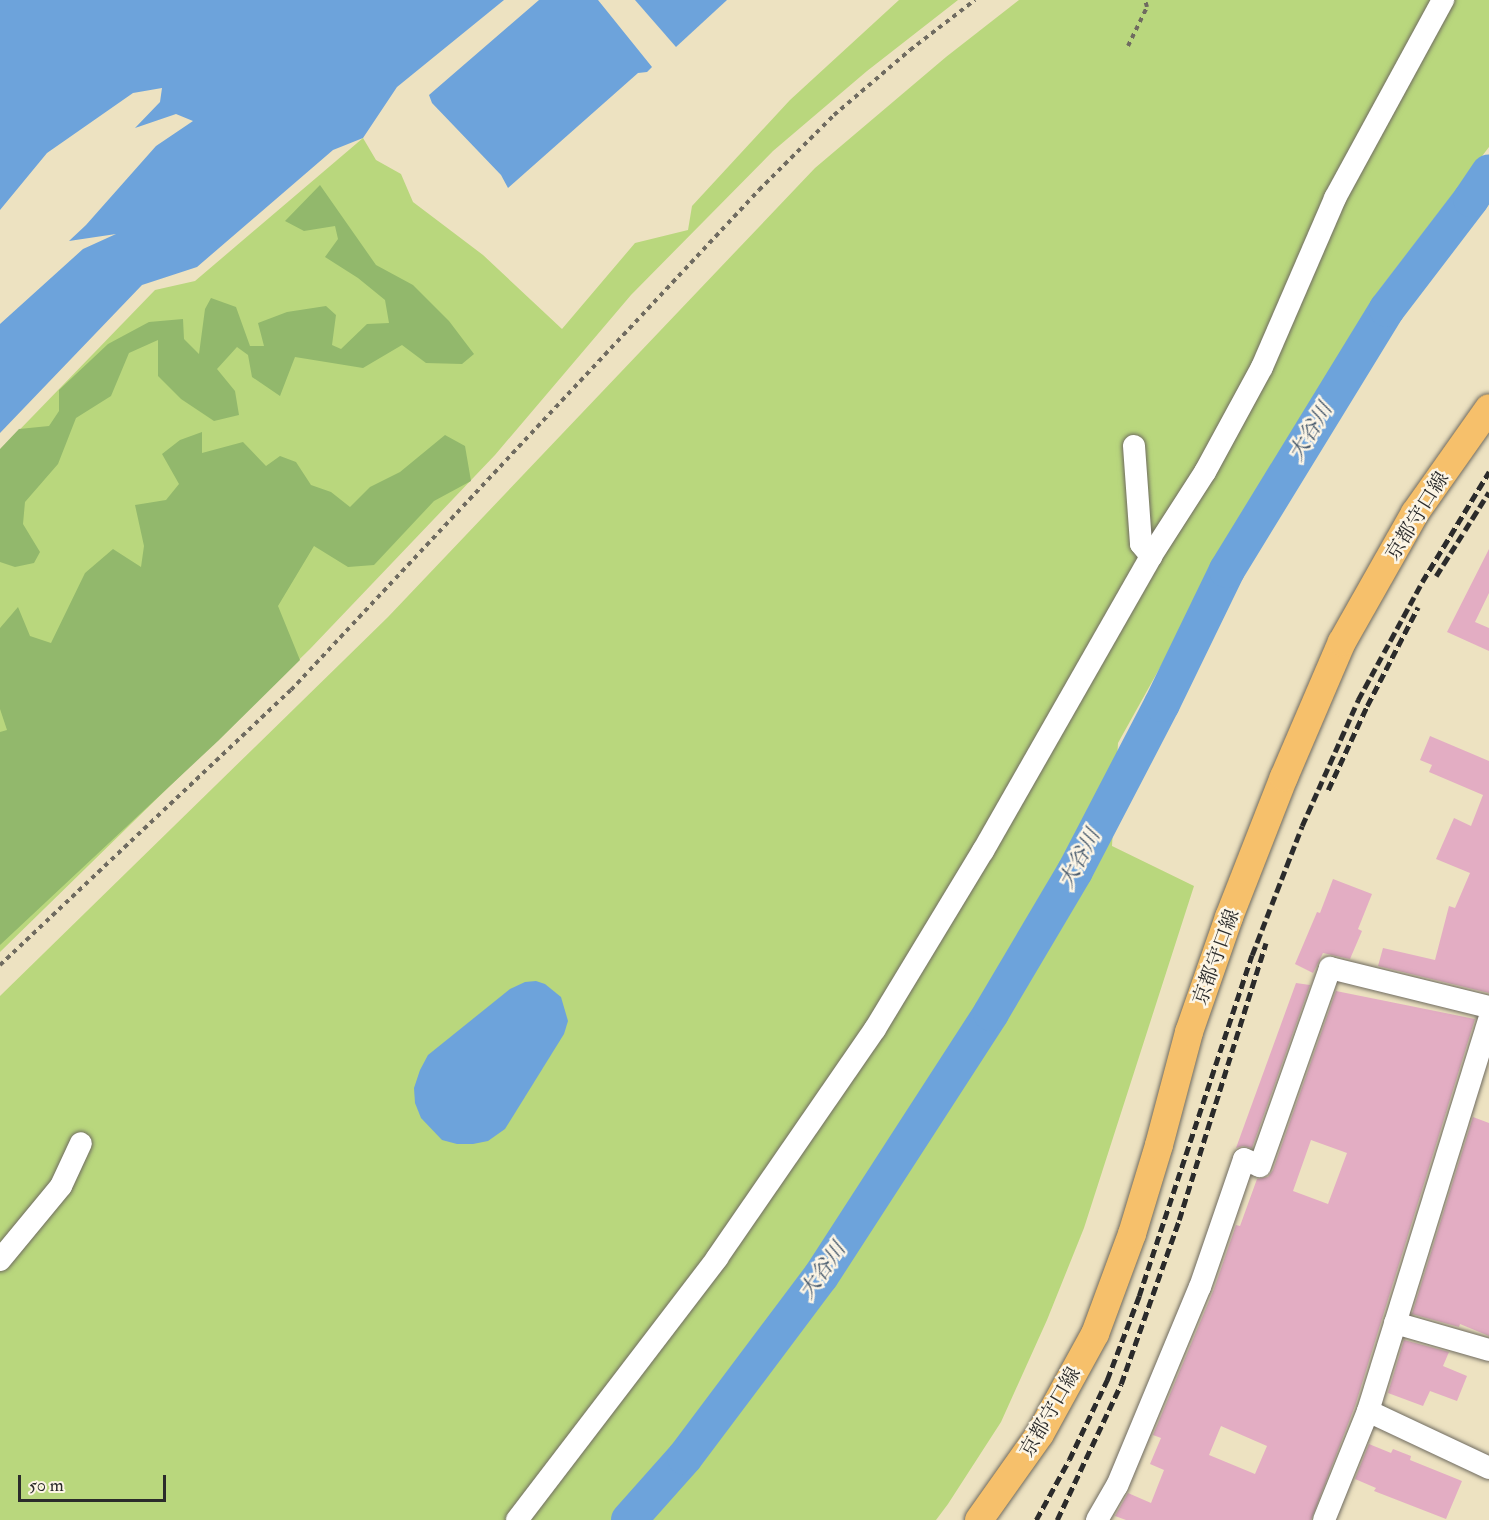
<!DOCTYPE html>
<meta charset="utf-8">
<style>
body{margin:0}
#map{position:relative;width:1489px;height:1520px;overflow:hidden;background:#ede2c1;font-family:"IM FELL Double Pica","Noto Serif JP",serif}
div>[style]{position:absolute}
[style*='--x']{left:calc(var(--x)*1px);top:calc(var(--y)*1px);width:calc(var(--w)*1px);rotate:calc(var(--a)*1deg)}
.green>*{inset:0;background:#b9d77d}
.forest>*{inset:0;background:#92b86c}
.water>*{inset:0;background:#6da3db}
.river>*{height:36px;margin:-18px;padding:0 18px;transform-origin:18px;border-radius:18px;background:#6da3db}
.building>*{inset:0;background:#e3adc3}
.path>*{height:4px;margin-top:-2px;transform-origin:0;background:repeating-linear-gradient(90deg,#6f6b60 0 4.5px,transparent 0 9px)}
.roads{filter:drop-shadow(0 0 2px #6f6b60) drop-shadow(0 0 2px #6f6b60)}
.minor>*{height:22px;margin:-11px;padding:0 11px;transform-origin:11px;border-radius:11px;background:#fff}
.major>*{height:28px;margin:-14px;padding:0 14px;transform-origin:14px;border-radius:14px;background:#f6c06b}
.rail>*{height:4.5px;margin-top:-2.25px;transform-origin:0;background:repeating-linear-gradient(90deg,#2b2b2b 0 9px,transparent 0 13.5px)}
span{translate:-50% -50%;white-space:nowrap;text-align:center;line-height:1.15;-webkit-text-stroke:5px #fcf5e5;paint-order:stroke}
.street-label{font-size:20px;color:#2b2b2b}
.water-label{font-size:21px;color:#425569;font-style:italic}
.scale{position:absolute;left:18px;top:1475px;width:148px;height:27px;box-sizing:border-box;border:3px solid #2b2b2b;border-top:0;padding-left:8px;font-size:18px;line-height:21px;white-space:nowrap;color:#2b2b2b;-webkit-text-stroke:4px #fcf5e5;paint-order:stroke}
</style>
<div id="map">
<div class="green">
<div style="clip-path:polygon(899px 0,958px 0,867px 71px,773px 151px,631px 295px,495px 455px,310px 649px,0 952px,0 450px,155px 290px,195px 281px,363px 138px,376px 160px,401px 174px,413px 202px,483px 255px,562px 329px,635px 243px,688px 230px,692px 206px,790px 100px)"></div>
<div style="clip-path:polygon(1019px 0,1489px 0,1489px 147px,1377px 293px,1286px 441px,1118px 743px,1112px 846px,1194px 886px,1084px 1228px,1047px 1320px,1001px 1422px,948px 1504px,936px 1520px,0 1520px,0 996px,388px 617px,815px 168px,946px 57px)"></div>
</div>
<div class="forest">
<div style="clip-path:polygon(320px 185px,376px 265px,413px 285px,449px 321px,474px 354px,462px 364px,426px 363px,402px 345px,363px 368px,295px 357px,280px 396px,252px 377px,248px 355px,237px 347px,217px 369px,235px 391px,239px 415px,214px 421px,181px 399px,158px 376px,158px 340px,129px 353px,111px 396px,76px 418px,58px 464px,25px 502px,23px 524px,40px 552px,34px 563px,15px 567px,0 562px,0 449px,19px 429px,49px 426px,59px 411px,59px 390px,108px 344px,149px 322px,183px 319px,184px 339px,199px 354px,205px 309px,211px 298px,236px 307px,250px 346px,264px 346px,258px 323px,287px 312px,326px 306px,336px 315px,332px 345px,341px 349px,367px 324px,389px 323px,385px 300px,358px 278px,325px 257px,338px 239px,335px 226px,304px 231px,285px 221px)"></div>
<div style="clip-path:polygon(202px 432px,202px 453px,243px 442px,266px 466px,280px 456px,296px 462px,311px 485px,331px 492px,350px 507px,370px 487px,400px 472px,445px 435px,465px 446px,471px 481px,434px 501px,374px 565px,348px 567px,314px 546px,278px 606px,300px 660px,218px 741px,0 945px,0 732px,7px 730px,0 709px,0 628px,18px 607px,30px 636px,51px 643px,85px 573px,113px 549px,141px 567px,144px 546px,135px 505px,166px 500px,179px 484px,162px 454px,180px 440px)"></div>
</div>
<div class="water">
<div style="clip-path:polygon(0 0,504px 0,397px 87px,363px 138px,333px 150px,197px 267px,142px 285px,0 433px,0 324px,83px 249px,116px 234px,69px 241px,86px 225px,156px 146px,193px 121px,176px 114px,135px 128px,160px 102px,162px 88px,133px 93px,47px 153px,0 210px)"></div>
<div style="clip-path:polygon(539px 0,598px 0,652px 67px,647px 72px,638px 73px,508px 188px,501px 175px,432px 103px,429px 95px)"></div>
<div style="clip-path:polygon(635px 0,727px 0,676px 47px)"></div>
<div style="clip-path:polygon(536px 981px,545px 984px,561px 997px,568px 1021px,564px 1034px,505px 1129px,488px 1141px,473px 1144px,457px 1144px,442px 1140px,421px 1118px,415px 1103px,414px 1088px,420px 1070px,428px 1055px,510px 989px,525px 982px)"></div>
</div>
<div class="river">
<div style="--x:629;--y:1520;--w:84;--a:-48.4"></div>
<div style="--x:685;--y:1457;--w:226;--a:-53.1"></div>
<div style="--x:821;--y:1276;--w:313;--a:-57.1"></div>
<div style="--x:991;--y:1013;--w:165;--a:-59.4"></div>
<div style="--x:1075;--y:871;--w:188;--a:-62.5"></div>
<div style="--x:1162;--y:704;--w:149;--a:-64.1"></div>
<div style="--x:1227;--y:570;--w:306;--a:-58.5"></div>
<div style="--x:1387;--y:309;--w:138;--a:-52.6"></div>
<div style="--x:1471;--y:199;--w:32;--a:-56"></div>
</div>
<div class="building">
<div style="clip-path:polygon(1489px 549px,1489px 593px,1475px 622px,1489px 628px,1489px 651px,1447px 632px)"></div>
<div style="clip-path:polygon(1430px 736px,1489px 761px,1489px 993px,1378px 966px,1383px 948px,1435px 960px,1449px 906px,1455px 908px,1470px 873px,1436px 859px,1454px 818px,1471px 826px,1483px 795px,1429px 772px,1432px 765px,1420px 760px)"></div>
<div style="clip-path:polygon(1333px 879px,1372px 894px,1358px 929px,1362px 931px,1350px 959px,1323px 953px,1313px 973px,1295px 964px,1317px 912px,1320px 913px)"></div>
<div style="clip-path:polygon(1296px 983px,1310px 985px,1252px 1148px,1243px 1146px,1236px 1148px)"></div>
<div style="clip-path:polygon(evenodd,1336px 991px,1475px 1019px,1355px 1406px,1311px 1520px,1126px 1520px,1115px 1516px,1128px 1493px,1151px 1503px,1164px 1470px,1150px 1464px,1161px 1438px,1153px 1435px,1214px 1289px,1236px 1225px,1240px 1226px,1257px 1179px,1268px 1177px,1273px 1170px,1336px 991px,1311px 1140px,1347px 1153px,1328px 1204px,1293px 1191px,1311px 1140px,1336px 991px,1221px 1426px,1267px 1446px,1255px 1474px,1209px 1455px,1221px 1426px)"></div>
<div style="clip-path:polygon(1473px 1117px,1489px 1123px,1489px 1336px,1460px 1324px,1459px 1327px,1412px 1314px)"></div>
<div style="clip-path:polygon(1404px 1340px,1449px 1352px,1443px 1366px,1467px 1376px,1457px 1401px,1430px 1391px,1423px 1406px,1388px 1393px)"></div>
<div style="clip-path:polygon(1369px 1444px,1391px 1453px,1393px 1449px,1411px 1456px,1410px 1460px,1462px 1481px,1446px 1519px,1374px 1491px,1376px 1488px,1355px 1479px)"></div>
</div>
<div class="path">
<div style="--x:1128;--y:46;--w:43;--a:-64"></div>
<div style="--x:1147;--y:7;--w:7;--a:-106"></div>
<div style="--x:0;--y:965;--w:400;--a:-43.4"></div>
<div style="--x:291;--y:690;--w:685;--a:-46.89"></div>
<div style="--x:759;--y:190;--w:106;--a:-45"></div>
<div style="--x:834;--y:115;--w:100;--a:-40.5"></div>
<div style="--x:910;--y:50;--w:82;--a:-37.6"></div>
</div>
<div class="roads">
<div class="minor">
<div style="--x:1134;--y:446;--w:98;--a:85.9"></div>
<div style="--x:1141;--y:544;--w:16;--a:50"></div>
<div style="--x:0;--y:1260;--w:96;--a:-50.5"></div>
<div style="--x:61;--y:1186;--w:47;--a:-65.1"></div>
<div style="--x:1395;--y:1323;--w:98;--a:16"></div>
<div style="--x:1368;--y:1411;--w:134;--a:25.2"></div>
<div style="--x:517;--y:1520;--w:330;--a:-52.6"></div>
<div style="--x:717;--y:1258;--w:278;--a:-55.4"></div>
<div style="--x:875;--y:1029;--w:208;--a:-58.8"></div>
<div style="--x:983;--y:851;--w:339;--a:-60.3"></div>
<div style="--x:1151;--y:556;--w:100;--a:-57.3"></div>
<div style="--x:1205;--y:472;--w:119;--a:-61.5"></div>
<div style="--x:1262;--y:367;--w:184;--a:-66.6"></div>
<div style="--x:1335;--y:198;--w:226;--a:-61.4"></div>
<div style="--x:1097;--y:1520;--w:39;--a:-60"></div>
<div style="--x:1117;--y:1486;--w:216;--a:-67.4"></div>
<div style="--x:1200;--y:1287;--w:135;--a:-71"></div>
<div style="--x:1244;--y:1159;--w:17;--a:24"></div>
<div style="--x:1260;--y:1166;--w:210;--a:-70.5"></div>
<div style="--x:1330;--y:968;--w:164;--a:13.8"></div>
<div style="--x:1324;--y:1520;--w:118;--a:-68"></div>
<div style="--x:1368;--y:1411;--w:409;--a:-72.8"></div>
</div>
<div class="major">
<div style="--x:979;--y:1520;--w:105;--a:-54.7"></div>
<div style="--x:1040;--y:1434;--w:114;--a:-61.2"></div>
<div style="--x:1095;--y:1334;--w:107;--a:-69.7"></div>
<div style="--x:1132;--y:1234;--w:93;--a:-73.1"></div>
<div style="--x:1159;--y:1145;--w:117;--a:-75.1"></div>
<div style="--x:1189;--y:1032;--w:122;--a:-70.8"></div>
<div style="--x:1229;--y:917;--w:150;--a:-68.6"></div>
<div style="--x:1284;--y:777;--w:147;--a:-66.8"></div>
<div style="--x:1342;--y:642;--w:148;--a:-60.5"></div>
<div style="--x:1415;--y:513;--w:128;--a:-54.8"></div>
</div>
</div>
<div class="rail">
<div style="--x:1436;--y:576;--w:99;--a:-57.8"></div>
<div style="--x:1328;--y:790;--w:93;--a:-65.1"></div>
<div style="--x:1367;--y:706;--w:111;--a:-62.7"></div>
<div style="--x:1036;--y:1520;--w:68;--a:-61.2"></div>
<div style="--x:1069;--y:1460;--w:89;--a:-64.6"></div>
<div style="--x:1107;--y:1380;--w:90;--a:-69.1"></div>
<div style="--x:1139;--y:1296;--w:359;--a:-71.7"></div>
<div style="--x:1252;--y:955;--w:138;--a:-68.8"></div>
<div style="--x:1302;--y:826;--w:138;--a:-66"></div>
<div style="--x:1358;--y:700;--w:134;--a:-61.5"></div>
<div style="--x:1422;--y:582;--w:129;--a:-58.7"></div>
<div style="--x:1057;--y:1520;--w:150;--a:-64.8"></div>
<div style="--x:1121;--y:1384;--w:174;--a:-70.5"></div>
<div style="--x:1179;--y:1220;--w:290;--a:-72.6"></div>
</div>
<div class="street-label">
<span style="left:1417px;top:516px;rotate:-58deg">京都守口線</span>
<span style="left:1216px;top:957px;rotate:-70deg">京都守口線</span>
<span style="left:1050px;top:1412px;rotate:-60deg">京都守口線</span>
</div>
<div class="water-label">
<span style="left:1311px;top:432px;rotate:-59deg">大谷川</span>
<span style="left:1080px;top:859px;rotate:-62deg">大谷川</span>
<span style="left:823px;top:1271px;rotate:-55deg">大谷川</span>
</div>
<div class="scale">50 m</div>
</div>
